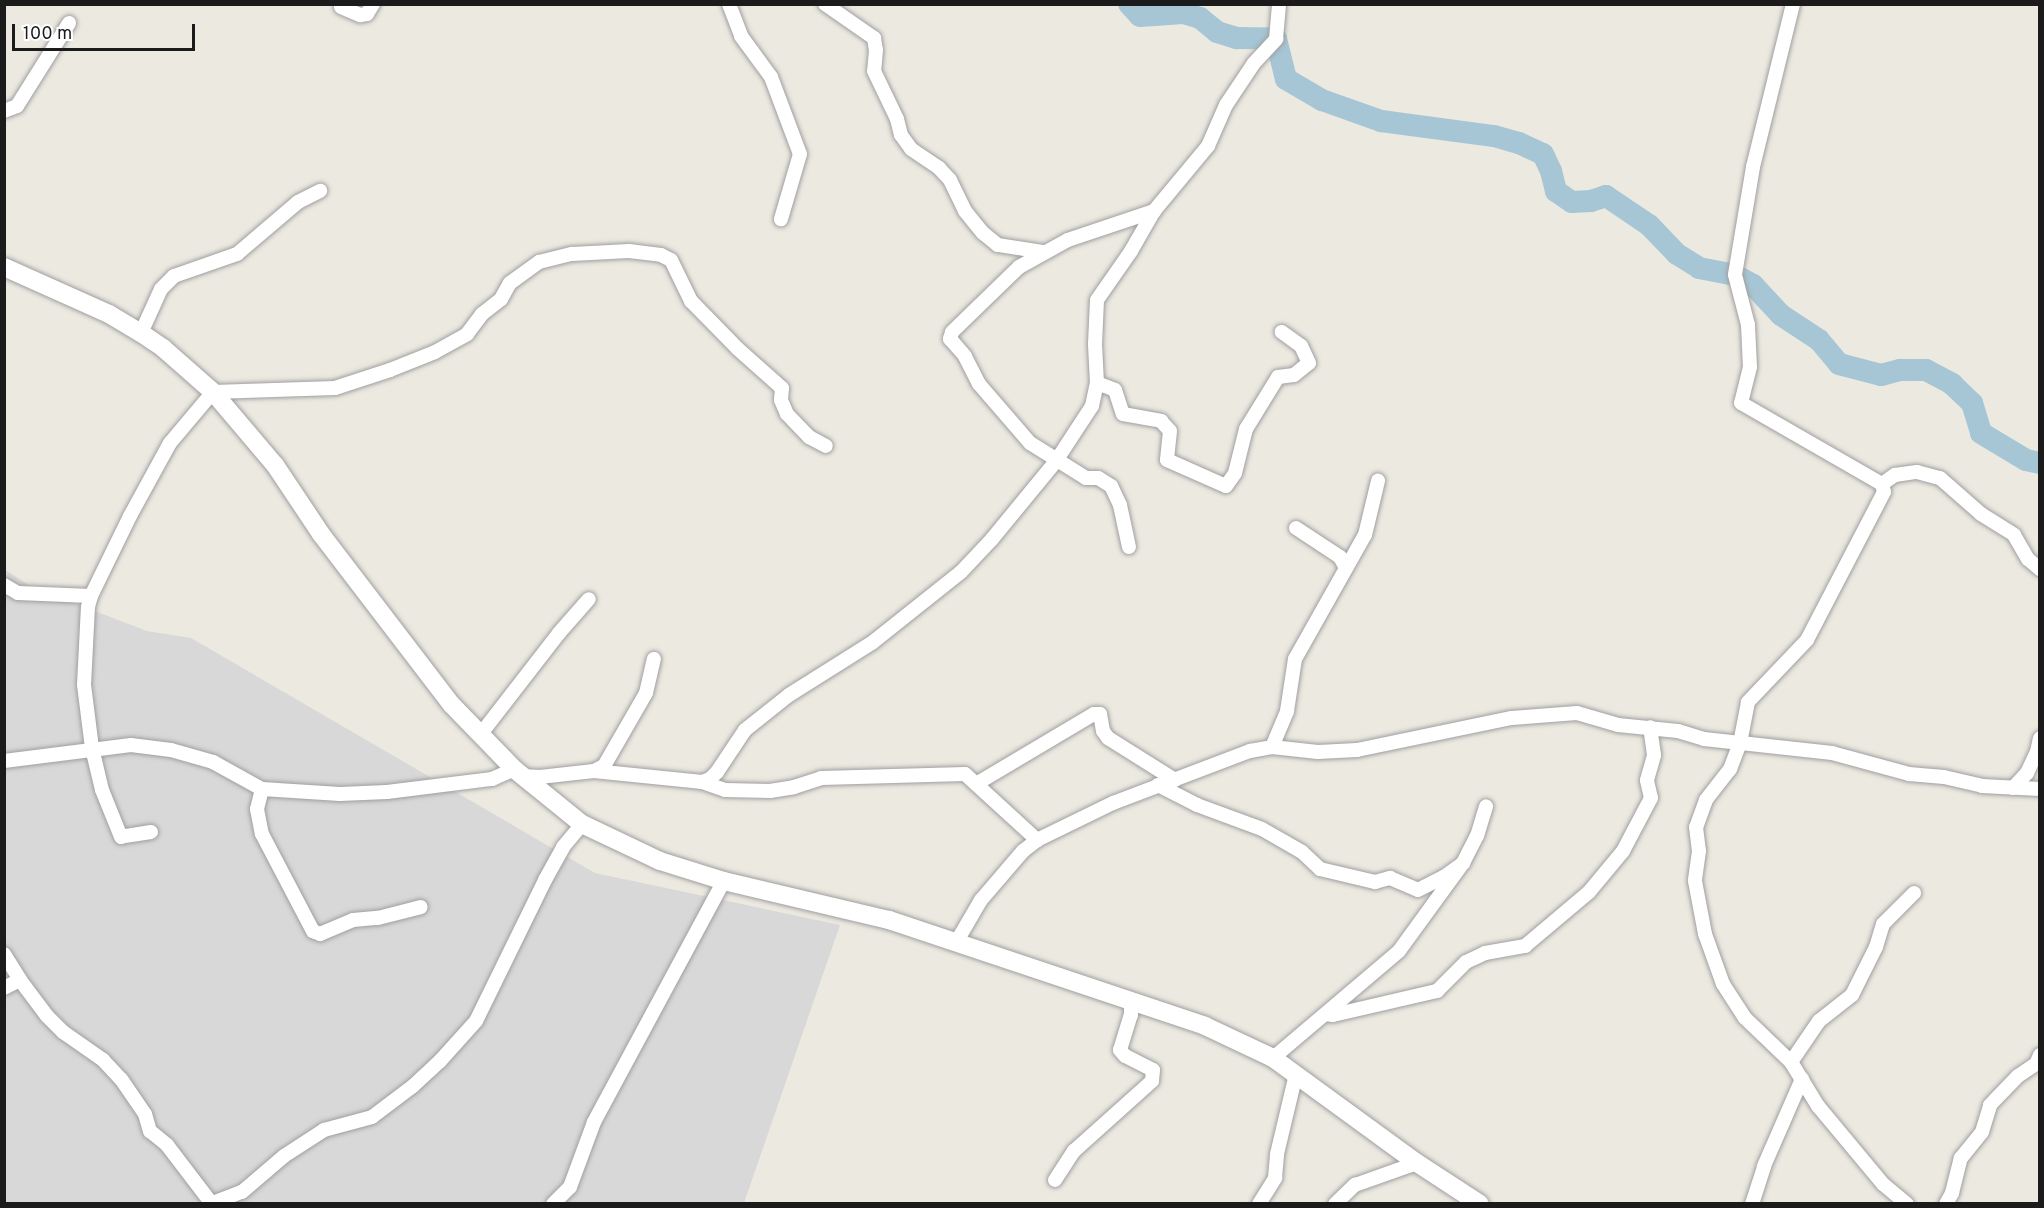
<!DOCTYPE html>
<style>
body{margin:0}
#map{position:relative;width:2044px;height:1208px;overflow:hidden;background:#ece9e1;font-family:Overpass,sans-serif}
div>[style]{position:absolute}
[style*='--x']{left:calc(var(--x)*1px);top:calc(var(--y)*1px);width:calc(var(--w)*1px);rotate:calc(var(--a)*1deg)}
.residential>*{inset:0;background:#d9d8d8}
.river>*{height:22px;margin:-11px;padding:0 11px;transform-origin:11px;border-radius:11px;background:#a6c6d5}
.roads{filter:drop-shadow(0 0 2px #9f9f9f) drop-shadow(0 0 2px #9f9f9f)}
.minor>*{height:14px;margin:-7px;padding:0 7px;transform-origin:7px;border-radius:7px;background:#fff}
.tertiary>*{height:18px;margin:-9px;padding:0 9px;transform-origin:9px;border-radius:9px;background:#fff}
span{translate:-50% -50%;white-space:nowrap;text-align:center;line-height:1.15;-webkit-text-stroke:6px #fff;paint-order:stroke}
.frame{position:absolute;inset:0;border:6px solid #1b1b1b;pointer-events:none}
.scale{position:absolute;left:12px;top:24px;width:183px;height:27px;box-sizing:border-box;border:3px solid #1b1b1b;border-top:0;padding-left:8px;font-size:18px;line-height:21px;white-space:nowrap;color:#1b1b1b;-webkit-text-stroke:4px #fff;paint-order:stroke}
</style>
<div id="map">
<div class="residential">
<div style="clip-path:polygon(4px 569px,32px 587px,147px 631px,191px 638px,595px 873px,840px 925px,744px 1203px,5px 1203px)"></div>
</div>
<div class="river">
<div style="--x:1129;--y:4;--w:16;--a:47"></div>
<div style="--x:1140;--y:16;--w:43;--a:-4"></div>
<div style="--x:1183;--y:13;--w:18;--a:16"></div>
<div style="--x:1200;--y:18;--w:22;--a:39"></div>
<div style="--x:1217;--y:32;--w:21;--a:17"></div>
<div style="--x:1237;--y:38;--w:39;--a:1"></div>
<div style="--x:1276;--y:39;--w:41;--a:76"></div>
<div style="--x:1286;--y:79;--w:42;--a:30.3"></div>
<div style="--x:1322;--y:100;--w:63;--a:19.6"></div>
<div style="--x:1381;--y:121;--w:114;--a:7.6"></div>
<div style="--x:1494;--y:136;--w:26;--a:16"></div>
<div style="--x:1519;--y:143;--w:26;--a:25"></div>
<div style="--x:1543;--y:154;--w:19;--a:65"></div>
<div style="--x:1551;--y:171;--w:21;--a:76"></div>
<div style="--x:1556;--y:191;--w:19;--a:35"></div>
<div style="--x:1572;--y:202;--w:19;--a:-3"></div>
<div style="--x:1591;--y:201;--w:16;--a:-18"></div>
<div style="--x:1606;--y:196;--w:52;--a:34"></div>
<div style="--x:1649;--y:225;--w:40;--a:46"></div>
<div style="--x:1677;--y:254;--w:26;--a:32"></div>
<div style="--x:1699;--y:268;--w:37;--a:11"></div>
<div style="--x:1735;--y:275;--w:21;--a:29"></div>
<div style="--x:1753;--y:285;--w:41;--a:47"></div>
<div style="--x:1781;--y:315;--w:45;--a:33.3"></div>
<div style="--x:1819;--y:340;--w:31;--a:50"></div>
<div style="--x:1839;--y:364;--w:43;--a:14.7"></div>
<div style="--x:1881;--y:375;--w:20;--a:-15"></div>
<div style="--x:1900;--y:370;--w:26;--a:0"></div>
<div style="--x:1926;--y:370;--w:30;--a:28"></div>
<div style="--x:1952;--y:384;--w:28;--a:44"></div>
<div style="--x:1972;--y:403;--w:31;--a:73"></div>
<div style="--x:1981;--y:433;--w:52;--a:31"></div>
<div style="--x:2026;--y:460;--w:14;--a:12"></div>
</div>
<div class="roads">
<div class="minor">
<div style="--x:729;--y:4;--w:34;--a:69"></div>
<div style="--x:741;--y:36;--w:51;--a:53.8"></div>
<div style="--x:771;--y:77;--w:82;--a:69.4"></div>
<div style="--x:800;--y:154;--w:68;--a:106.3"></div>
<div style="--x:825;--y:4;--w:60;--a:34.8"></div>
<div style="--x:874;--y:38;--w:12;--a:81"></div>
<div style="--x:876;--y:50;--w:21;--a:95"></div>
<div style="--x:874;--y:71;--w:53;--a:64.4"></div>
<div style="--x:897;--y:119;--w:16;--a:76"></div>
<div style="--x:901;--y:135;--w:17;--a:54"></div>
<div style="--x:911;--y:149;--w:34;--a:34"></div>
<div style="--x:939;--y:168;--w:16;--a:47"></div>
<div style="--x:950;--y:180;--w:34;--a:64"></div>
<div style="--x:965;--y:211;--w:28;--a:51"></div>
<div style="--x:983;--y:233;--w:19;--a:39"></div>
<div style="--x:998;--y:245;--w:46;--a:8.8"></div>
<div style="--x:1793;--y:4;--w:168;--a:103.8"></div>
<div style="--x:1753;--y:167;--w:109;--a:99.5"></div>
<div style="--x:1735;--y:275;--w:52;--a:75.4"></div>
<div style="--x:1748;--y:325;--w:42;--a:87.3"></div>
<div style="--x:1750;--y:367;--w:37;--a:104"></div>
<div style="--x:1741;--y:403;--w:163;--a:29.9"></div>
<div style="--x:1882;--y:484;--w:8;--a:76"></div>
<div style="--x:1884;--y:492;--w:167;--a:117.5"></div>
<div style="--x:1807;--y:640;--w:86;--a:133.6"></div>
<div style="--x:1748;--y:702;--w:42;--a:101"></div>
<div style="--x:1740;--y:743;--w:28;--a:111"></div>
<div style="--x:1730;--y:769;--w:39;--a:128"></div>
<div style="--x:1706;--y:800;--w:29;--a:110"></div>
<div style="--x:1696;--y:827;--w:24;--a:83"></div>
<div style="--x:1699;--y:851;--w:30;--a:98"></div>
<div style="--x:1695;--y:881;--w:54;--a:79.3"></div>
<div style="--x:1705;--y:934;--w:53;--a:70.2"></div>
<div style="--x:1723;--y:984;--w:40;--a:57.1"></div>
<div style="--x:1745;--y:1018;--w:64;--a:43.7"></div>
<div style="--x:1791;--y:1062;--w:52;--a:58.5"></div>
<div style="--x:1818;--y:1106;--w:102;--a:50.2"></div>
<div style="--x:1883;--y:1184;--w:31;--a:40"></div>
<div style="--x:341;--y:7;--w:21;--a:23"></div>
<div style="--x:360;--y:15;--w:7;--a:-8"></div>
<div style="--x:367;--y:14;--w:12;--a:-59"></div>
<div style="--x:4;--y:111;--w:14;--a:-21"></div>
<div style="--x:17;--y:106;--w:98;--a:-57.9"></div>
<div style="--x:141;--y:333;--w:48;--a:-65.6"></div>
<div style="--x:161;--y:289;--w:18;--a:-45"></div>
<div style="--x:174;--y:276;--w:67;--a:-19.2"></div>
<div style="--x:237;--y:254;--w:80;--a:-40.4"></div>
<div style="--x:298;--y:202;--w:25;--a:-27"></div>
<div style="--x:1097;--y:383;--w:19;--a:21"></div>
<div style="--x:1115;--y:390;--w:25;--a:72"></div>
<div style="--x:1123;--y:414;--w:39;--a:10"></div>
<div style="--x:1161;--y:421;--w:13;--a:48"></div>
<div style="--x:1170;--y:431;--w:29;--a:96"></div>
<div style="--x:1167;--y:460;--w:64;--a:23.8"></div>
<div style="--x:1226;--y:486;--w:16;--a:-55"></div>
<div style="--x:1235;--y:473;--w:45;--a:-76"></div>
<div style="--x:1246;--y:429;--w:61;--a:-58.4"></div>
<div style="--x:1278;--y:377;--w:16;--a:-7"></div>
<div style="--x:1294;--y:375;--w:19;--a:-39"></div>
<div style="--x:1309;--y:363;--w:19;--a:-115"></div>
<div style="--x:1301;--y:346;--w:24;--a:-144"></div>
<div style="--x:1882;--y:484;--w:16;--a:-35"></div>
<div style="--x:1895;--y:475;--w:22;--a:-8"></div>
<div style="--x:1917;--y:472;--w:24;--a:15"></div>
<div style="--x:1940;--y:478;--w:55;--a:41.3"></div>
<div style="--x:1981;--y:514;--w:39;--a:32"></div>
<div style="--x:2014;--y:535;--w:28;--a:60"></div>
<div style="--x:2028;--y:559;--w:16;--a:40"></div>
<div style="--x:1296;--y:528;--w:53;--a:33.4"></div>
<div style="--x:1340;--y:557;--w:10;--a:61"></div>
<div style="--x:1129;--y:547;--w:43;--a:-102.1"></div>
<div style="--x:1120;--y:505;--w:21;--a:-115"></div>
<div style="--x:1111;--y:486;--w:15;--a:-148"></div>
<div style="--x:1098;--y:478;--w:12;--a:180"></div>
<div style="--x:1086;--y:478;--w:66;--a:-148"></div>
<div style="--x:1030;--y:443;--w:78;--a:-130.8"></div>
<div style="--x:979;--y:384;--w:31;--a:-117"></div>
<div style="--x:965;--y:356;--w:23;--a:-131"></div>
<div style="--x:950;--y:339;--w:7;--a:-74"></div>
<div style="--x:952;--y:332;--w:93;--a:-44.1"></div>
<div style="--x:1019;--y:267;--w:56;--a:-28.9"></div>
<div style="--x:1068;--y:240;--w:91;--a:-18.6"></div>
<div style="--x:4;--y:585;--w:16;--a:30"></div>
<div style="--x:18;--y:593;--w:73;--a:2.4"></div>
<div style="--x:480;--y:735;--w:129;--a:-52.2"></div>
<div style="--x:559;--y:633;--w:45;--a:-48.6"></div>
<div style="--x:1272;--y:747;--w:39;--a:-67"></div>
<div style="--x:1287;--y:711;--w:53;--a:-81.3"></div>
<div style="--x:1295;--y:659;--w:142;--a:-60.6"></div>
<div style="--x:1365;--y:535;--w:56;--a:-76.5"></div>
<div style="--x:4;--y:761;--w:128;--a:-7.2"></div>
<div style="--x:131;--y:745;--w:40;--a:7.1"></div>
<div style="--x:171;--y:750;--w:44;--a:15.9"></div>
<div style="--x:213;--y:762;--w:56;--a:28.9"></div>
<div style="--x:262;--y:789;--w:78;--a:3.7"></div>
<div style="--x:340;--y:794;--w:47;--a:-2.4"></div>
<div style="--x:387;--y:792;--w:106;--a:-7.1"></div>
<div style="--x:492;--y:779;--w:24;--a:-24"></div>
<div style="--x:594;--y:771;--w:11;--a:-27"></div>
<div style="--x:604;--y:766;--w:84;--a:-60.1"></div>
<div style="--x:646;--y:693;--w:35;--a:-77"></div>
<div style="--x:522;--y:776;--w:18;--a:3"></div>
<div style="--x:540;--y:777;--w:54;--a:-6.3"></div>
<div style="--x:594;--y:771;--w:109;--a:5.8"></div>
<div style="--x:702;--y:782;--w:24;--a:19"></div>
<div style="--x:725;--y:790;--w:45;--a:1.3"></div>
<div style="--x:770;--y:791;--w:24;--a:-9"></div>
<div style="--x:794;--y:787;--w:28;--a:-18"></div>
<div style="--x:821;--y:778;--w:144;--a:-1.6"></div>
<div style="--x:965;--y:774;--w:98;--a:42.5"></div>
<div style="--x:702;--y:782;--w:9;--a:-21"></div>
<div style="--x:710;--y:779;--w:10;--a:-45"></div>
<div style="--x:717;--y:772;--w:50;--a:-56.3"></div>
<div style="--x:745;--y:730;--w:56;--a:-38.5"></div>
<div style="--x:789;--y:695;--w:99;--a:-32.2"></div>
<div style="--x:873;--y:642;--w:112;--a:-38.5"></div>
<div style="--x:961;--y:572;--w:45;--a:-46.8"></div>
<div style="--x:992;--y:539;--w:101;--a:-50.6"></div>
<div style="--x:1056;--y:461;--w:66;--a:-56.8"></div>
<div style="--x:1092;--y:406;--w:24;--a:-78"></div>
<div style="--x:1097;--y:383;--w:39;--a:-93"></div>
<div style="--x:1095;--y:344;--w:44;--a:-87.4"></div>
<div style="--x:1097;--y:300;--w:60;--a:-55.2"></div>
<div style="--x:1131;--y:251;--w:46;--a:-60.1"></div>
<div style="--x:1154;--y:211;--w:85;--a:-50.3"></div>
<div style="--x:1208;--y:146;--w:45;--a:-66.3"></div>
<div style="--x:1226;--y:105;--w:50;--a:-56.3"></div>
<div style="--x:1254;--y:63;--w:33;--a:-47"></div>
<div style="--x:1276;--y:39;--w:35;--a:-85"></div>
<div style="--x:976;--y:784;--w:137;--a:-30.7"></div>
<div style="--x:1094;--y:714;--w:6;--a:0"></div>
<div style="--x:1100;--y:714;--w:17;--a:80"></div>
<div style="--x:1103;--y:731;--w:9;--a:54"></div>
<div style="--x:1108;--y:738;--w:79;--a:32.1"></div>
<div style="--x:1158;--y:785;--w:44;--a:27.1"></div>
<div style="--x:1197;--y:805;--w:69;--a:20.3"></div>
<div style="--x:1262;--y:829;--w:46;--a:29.9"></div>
<div style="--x:1302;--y:852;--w:25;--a:43"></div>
<div style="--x:1320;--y:869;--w:57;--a:13.3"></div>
<div style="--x:1375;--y:882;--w:16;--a:-15"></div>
<div style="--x:1390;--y:878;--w:30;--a:23"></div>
<div style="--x:1418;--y:890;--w:29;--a:-27"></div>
<div style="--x:1444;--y:877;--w:24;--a:-36"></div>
<div style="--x:2013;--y:788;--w:21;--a:-47"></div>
<div style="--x:2027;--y:773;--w:23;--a:-65"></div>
<div style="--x:2037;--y:752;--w:14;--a:-78"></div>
<div style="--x:262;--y:789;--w:21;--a:104"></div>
<div style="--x:257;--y:809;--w:25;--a:79"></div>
<div style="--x:262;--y:834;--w:110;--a:62.3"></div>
<div style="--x:313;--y:931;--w:8;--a:23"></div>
<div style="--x:320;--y:934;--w:36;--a:-23"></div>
<div style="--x:353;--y:920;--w:25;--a:-5"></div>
<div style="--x:378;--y:918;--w:44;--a:-14.3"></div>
<div style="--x:151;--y:832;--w:30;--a:171"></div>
<div style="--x:121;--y:837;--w:51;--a:-112"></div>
<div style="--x:102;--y:790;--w:43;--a:-103.4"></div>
<div style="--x:92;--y:748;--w:64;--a:-97.2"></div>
<div style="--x:84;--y:685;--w:78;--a:-87.1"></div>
<div style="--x:88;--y:607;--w:11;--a:-75"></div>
<div style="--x:91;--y:596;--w:89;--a:-64"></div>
<div style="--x:130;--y:516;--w:83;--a:-61.3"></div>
<div style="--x:170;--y:443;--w:67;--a:-49.9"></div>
<div style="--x:213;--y:392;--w:122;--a:-1.9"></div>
<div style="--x:335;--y:388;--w:58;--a:-18.1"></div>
<div style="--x:390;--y:370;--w:48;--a:-21.8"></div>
<div style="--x:435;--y:352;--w:37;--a:-29"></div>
<div style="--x:467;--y:334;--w:25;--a:-53"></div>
<div style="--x:482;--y:314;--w:24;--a:-38"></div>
<div style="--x:501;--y:299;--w:18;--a:-61"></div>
<div style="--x:510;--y:283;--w:36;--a:-36"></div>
<div style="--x:539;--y:262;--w:34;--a:-14"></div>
<div style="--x:572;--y:254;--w:57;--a:-3"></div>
<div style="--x:629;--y:251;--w:32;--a:7"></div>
<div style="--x:661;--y:255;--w:11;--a:27"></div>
<div style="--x:671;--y:260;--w:46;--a:64"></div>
<div style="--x:691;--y:301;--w:67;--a:45.6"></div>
<div style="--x:738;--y:349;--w:59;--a:41.6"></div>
<div style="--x:782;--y:388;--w:12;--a:95"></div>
<div style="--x:781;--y:400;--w:15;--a:67"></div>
<div style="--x:787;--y:414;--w:32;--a:46"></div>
<div style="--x:809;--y:437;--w:19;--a:28"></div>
<div style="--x:957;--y:941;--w:48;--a:-59.7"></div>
<div style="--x:981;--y:900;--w:65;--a:-49.4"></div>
<div style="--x:1023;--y:851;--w:18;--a:-38"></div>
<div style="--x:1037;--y:840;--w:85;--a:-26"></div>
<div style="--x:1113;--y:803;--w:147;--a:-20.8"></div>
<div style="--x:1250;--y:751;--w:22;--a:-10"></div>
<div style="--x:1272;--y:747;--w:46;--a:6.2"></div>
<div style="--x:1318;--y:752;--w:39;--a:-3"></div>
<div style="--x:1357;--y:750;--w:158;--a:-11.7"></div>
<div style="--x:1512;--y:718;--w:65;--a:-4.4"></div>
<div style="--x:1577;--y:713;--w:43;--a:16.3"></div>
<div style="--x:1618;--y:725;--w:60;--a:5.7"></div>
<div style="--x:1678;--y:731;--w:27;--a:17"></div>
<div style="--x:1704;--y:739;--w:129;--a:6.2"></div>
<div style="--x:1832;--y:753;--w:80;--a:15.3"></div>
<div style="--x:1909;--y:774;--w:35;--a:5"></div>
<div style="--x:1944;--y:777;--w:39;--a:13"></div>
<div style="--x:1982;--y:786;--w:58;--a:3"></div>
<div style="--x:4;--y:954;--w:31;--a:58"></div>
<div style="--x:20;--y:980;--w:45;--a:53.1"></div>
<div style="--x:47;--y:1016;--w:23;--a:45"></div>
<div style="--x:63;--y:1032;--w:49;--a:35"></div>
<div style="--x:103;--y:1060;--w:26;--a:47"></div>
<div style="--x:121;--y:1079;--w:42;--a:55.6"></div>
<div style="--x:145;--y:1114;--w:18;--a:74"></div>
<div style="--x:150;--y:1131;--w:22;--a:39"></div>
<div style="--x:167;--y:1145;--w:74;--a:52.7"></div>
<div style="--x:4;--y:988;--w:18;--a:-27"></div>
<div style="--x:1326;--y:1014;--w:7;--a:8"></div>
<div style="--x:1333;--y:1015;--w:107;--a:-13"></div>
<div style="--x:1437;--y:991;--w:41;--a:-45"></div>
<div style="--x:1466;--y:962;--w:21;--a:-25"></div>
<div style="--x:1485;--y:953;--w:41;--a:-9.9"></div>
<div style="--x:1525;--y:946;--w:84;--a:-40.2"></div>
<div style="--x:1589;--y:892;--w:53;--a:-50.3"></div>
<div style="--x:1623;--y:851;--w:60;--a:-62.2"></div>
<div style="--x:1651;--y:798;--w:18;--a:-103"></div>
<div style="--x:1647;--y:780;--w:26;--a:-74"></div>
<div style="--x:1654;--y:755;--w:28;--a:-98"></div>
<div style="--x:1273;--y:1058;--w:165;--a:-40.3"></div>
<div style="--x:1399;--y:951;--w:109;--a:-54"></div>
<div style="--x:1463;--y:863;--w:30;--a:-63"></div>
<div style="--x:1477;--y:836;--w:31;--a:-73"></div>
<div style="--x:1791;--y:1062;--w:50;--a:-55.7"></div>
<div style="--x:1819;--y:1021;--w:42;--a:-38.2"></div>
<div style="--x:1852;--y:995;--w:54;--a:-63.4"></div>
<div style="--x:1876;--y:947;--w:24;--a:-73"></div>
<div style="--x:1883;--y:924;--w:44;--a:-45"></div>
<div style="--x:1055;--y:1180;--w:35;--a:-57"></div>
<div style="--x:1074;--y:1151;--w:105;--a:-41.9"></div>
<div style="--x:1152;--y:1081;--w:11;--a:-85"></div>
<div style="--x:1153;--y:1070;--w:31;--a:-153"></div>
<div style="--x:1125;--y:1056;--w:8;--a:-130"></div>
<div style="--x:1120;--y:1050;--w:37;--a:-73"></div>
<div style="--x:1131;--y:1015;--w:14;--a:-90"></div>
<div style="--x:210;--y:1204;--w:34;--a:-21"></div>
<div style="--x:242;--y:1192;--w:55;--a:-40.6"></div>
<div style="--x:284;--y:1156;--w:48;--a:-33"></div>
<div style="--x:324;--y:1130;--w:50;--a:-15.2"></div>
<div style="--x:372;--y:1117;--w:51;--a:-37.1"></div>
<div style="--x:413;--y:1086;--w:37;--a:-43"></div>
<div style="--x:440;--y:1061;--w:54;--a:-48"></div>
<div style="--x:476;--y:1021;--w:157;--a:-63.9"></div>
<div style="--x:545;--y:880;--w:38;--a:-61"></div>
<div style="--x:563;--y:847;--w:30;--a:-50"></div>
<div style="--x:553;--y:1204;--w:24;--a:-45"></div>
<div style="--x:570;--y:1187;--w:69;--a:-69.7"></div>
<div style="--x:594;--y:1122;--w:274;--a:-61.7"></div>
<div style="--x:1259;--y:1204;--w:31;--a:-58"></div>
<div style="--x:1275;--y:1178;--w:24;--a:-85"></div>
<div style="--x:1277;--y:1154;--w:82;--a:-76.6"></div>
<div style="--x:1335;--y:1204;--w:28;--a:-44"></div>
<div style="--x:1355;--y:1185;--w:66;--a:-19.5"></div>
<div style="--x:1752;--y:1204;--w:40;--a:-72"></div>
<div style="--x:1764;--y:1166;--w:95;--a:-66.4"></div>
<div style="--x:1946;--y:1204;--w:13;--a:-61"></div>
<div style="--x:1952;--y:1193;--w:36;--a:-76"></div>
<div style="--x:1961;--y:1158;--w:33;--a:-51"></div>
<div style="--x:1982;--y:1132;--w:28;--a:-73"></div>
<div style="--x:1990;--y:1105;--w:40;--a:-46"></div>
<div style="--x:2018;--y:1076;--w:22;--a:-34"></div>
<div style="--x:2036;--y:1064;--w:10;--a:-66"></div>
</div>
<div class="tertiary">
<div style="--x:4;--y:267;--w:115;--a:24.1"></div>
<div style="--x:109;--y:314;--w:37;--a:31"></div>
<div style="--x:141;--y:333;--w:27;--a:34"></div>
<div style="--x:163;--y:348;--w:67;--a:41.3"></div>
<div style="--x:213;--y:392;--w:96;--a:49.7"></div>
<div style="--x:275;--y:465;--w:83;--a:56.3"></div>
<div style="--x:321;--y:534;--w:214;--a:52.6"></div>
<div style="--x:451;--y:704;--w:91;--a:45.9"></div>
<div style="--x:514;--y:769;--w:87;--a:39"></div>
<div style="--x:582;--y:824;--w:86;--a:25.4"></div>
<div style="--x:660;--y:861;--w:67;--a:17.4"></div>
<div style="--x:724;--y:881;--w:170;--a:13.3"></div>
<div style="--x:889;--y:920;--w:333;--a:18.5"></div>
<div style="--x:1205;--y:1026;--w:75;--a:25.2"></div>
<div style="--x:1273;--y:1058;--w:178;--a:36.1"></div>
<div style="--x:1417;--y:1163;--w:75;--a:33.1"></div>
</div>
</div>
<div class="frame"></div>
<div class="scale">100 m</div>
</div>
